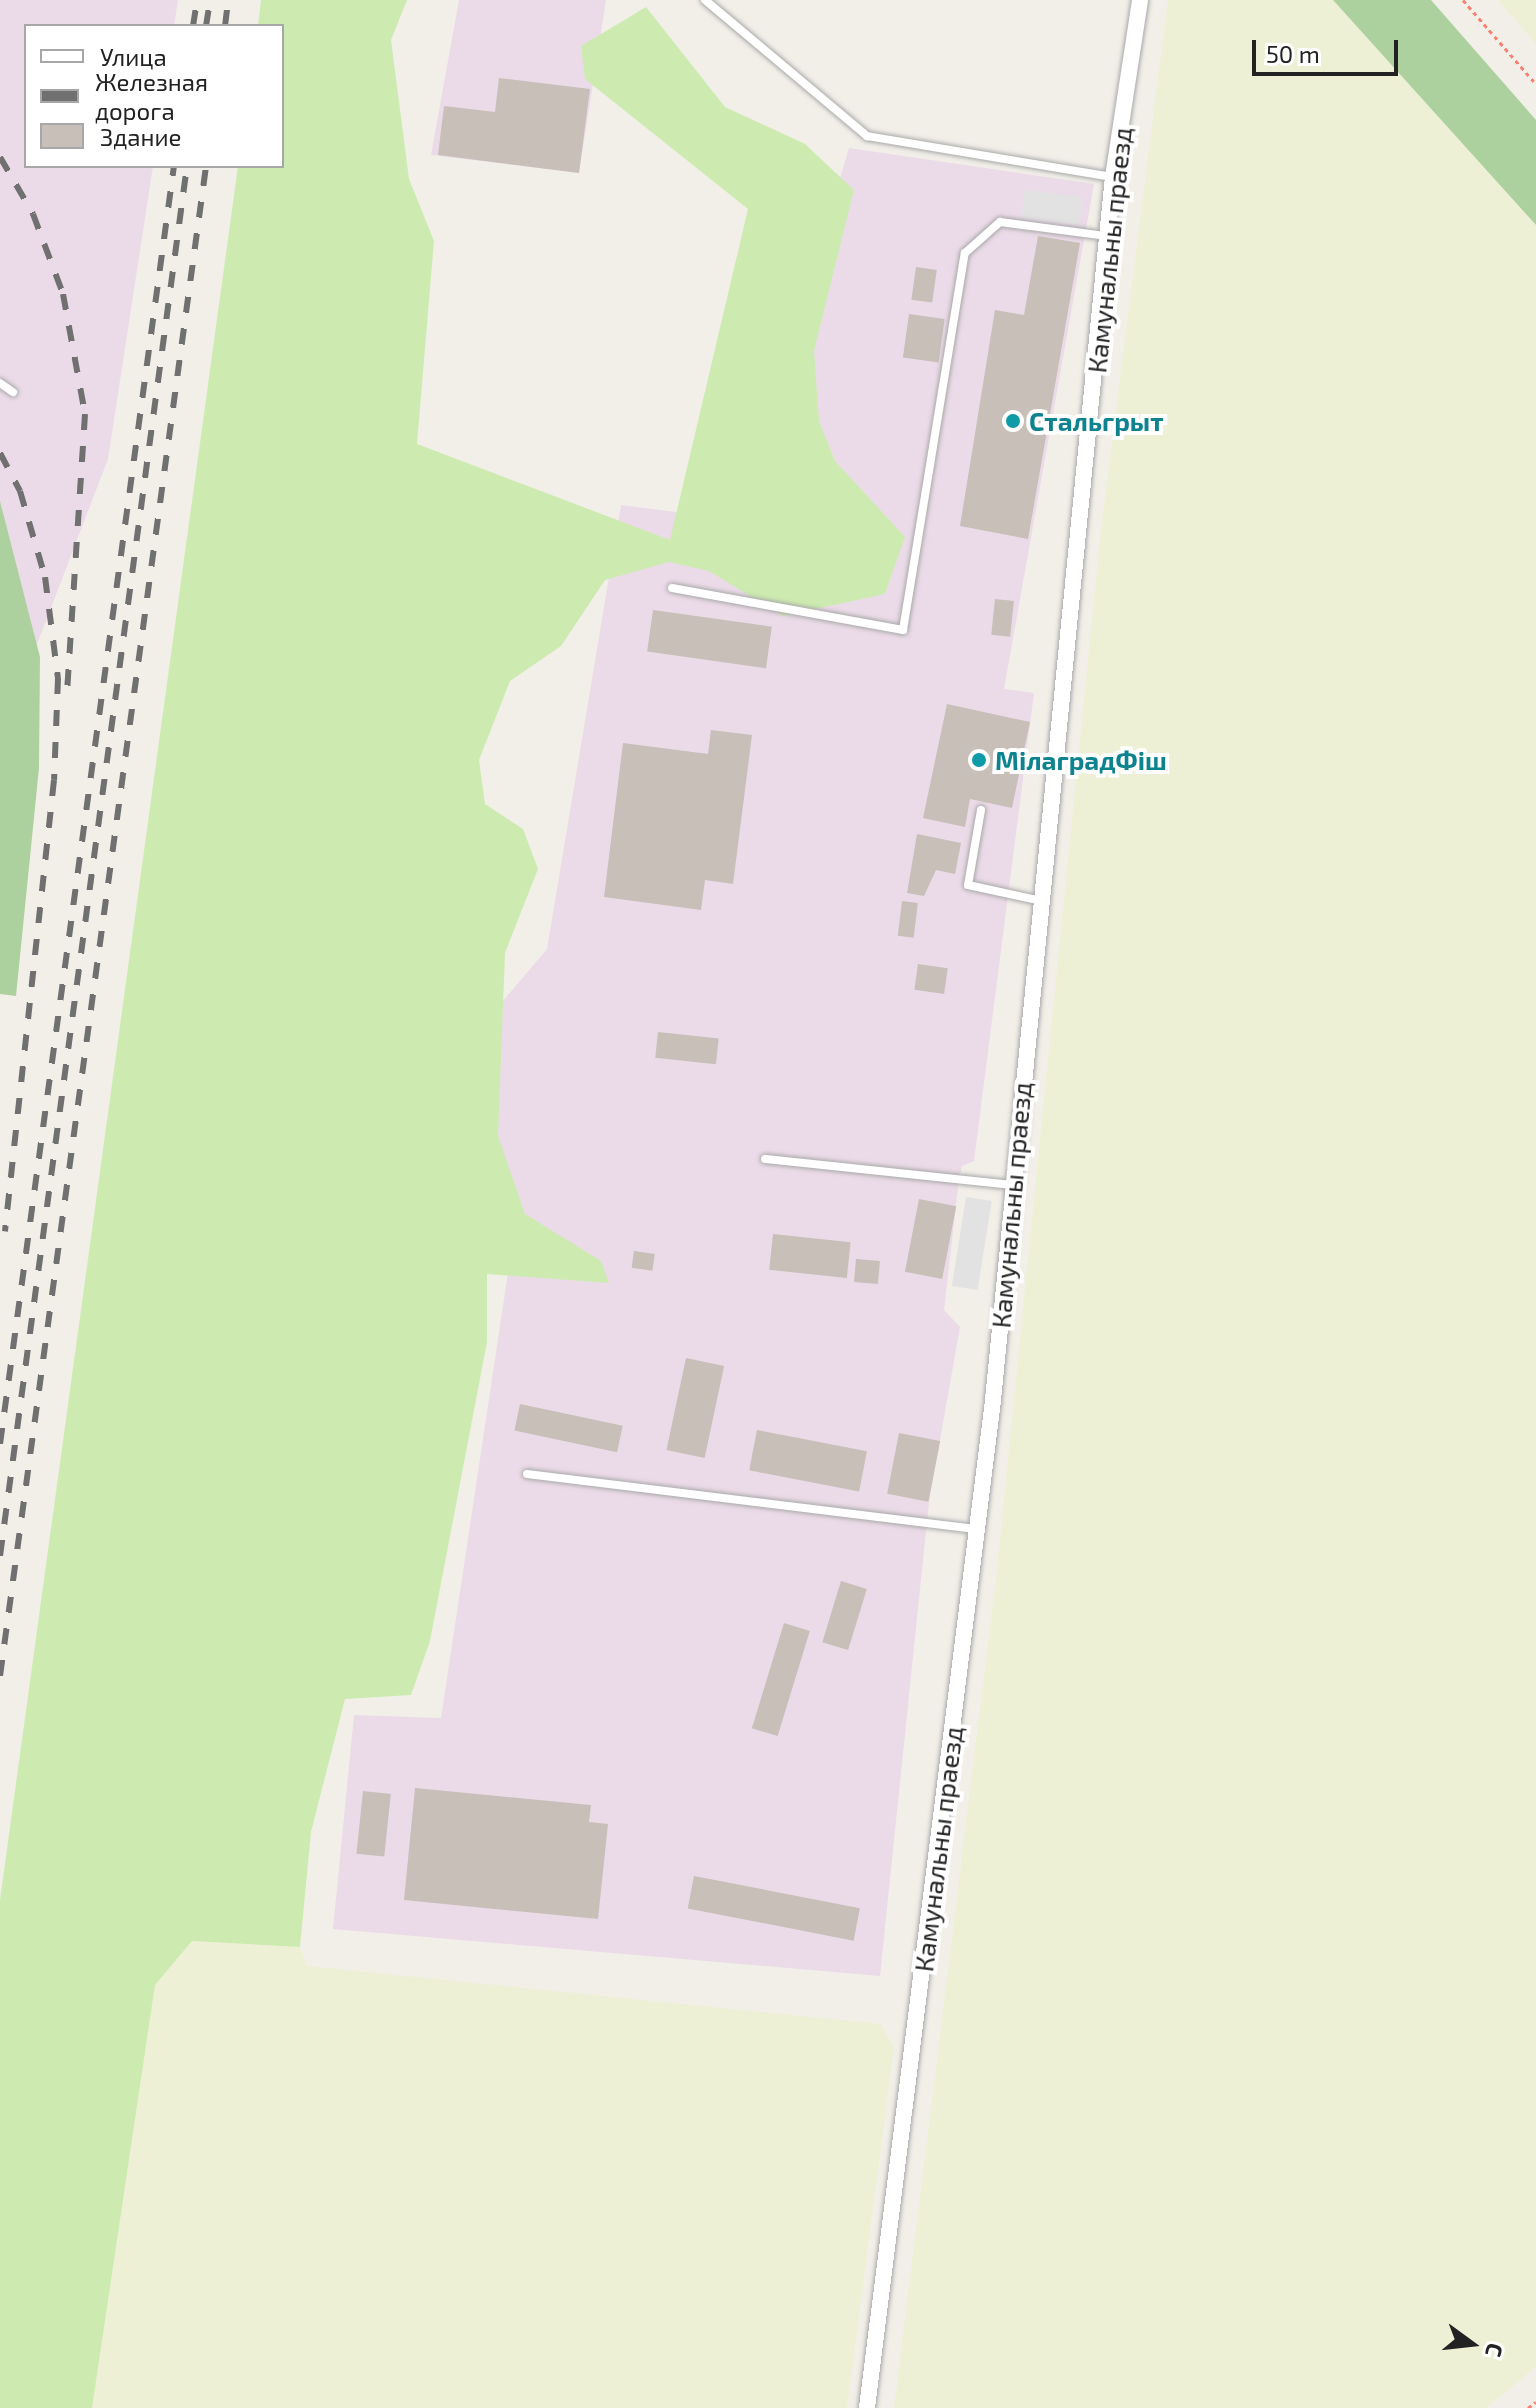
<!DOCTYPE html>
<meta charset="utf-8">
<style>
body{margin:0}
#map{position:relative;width:1536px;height:2408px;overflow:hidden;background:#f2efe9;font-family:"Exo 2",sans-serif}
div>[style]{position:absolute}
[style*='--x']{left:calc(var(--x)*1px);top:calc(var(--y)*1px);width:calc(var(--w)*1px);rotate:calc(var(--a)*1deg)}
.industrial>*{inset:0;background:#ebdbe8}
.farmland>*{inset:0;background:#eef0d5}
.grass>*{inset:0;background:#cdebb0}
.forest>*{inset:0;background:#add19e}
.parking>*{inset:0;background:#e2e2e2;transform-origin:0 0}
.building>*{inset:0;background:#c7bfb8;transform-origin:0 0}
.path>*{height:3px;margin-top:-1.5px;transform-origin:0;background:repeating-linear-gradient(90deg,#fa8072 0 4px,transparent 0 8px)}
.roads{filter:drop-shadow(0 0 2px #a9a9a9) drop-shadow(0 0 2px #a9a9a9)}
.lane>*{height:8px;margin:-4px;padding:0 4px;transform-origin:4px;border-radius:4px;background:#fff}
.street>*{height:16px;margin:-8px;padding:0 8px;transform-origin:8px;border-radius:8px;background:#fff}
.rail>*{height:6px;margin-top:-3px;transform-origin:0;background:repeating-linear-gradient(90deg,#707070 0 16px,transparent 0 32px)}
.dots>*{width:22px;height:22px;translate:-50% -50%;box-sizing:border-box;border:4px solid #fff;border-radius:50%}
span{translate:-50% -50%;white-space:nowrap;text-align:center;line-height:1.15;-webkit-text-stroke:8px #fff;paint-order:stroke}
.street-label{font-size:26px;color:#222}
.culture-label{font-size:26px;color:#0d838f;font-weight:700}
.left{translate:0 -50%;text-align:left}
.legend{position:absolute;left:24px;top:24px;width:260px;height:144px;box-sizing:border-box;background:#fff;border:2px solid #a7a7a7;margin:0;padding:10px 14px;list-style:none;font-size:24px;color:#222}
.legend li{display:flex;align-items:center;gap:16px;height:40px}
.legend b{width:40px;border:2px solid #a7a7a7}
.north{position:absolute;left:1432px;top:2304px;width:80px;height:80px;-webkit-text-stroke:6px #fff;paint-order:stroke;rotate:105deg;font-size:22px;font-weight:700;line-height:32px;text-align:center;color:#222}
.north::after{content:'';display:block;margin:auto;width:28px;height:36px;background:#222;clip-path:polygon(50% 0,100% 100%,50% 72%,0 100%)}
.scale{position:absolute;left:1252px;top:40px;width:146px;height:36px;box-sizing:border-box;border:4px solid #222;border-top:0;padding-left:10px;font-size:24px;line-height:28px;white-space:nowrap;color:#222;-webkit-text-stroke:6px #fff;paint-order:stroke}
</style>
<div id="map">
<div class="industrial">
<div style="clip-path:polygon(0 0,178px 0,174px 26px,26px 26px,26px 166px,153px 166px,108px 459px,0 741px)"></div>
<div style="clip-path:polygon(459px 0,606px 0,579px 173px,431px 155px)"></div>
<div style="clip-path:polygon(849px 148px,1094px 184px,1004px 689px,1034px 693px,974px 1161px,962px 1166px,959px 1179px,944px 1310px,960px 1327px,929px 1502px,880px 1976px,333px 1929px,354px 1715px,441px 1718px,509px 1266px,485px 1022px,547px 949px,621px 505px,740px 520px)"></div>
</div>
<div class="farmland">
<div style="clip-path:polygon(1168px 0,1333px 0,1536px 225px,1536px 2367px,1486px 2408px,894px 2408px,996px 1579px,1102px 520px)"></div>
<div style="clip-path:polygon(1498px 0,1536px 0,1536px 44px)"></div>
<div style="clip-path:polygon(192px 1941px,300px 1947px,307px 1966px,881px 2024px,894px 2047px,847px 2408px,92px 2408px,155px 1985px)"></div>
</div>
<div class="grass">
<div style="clip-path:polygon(261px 0,407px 0,391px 40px,409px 179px,434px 241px,417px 444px,670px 540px,748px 209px,585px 79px,581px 46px,646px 7px,725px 107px,805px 144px,854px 190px,814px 351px,819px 421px,835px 461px,905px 537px,885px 594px,783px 616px,709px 571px,669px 562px,605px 580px,561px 646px,510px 681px,479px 760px,485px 804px,523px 829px,538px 869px,505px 953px,498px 1136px,525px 1214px,601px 1261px,609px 1283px,487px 1274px,487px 1342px,430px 1641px,411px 1695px,345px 1699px,311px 1832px,300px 1947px,192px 1941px,155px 1985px,92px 2408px,0 2408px,0 1900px,238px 166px,282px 166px,282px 26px,258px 26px)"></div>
</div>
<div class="forest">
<div style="clip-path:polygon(1333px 0,1431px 0,1536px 120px,1536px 225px)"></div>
<div style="clip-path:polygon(0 501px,40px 657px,39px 768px,16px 996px,0 994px)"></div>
</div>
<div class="parking">
<div style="left:1025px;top:190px;width:58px;height:28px;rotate:7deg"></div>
<div style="left:966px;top:1197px;width:26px;height:90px;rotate:9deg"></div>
</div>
<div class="building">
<div style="clip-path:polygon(499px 78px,590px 89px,579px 173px,438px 155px,444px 106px,495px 112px)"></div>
<div style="clip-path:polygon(1038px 236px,1080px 243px,1028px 539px,960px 526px,995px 310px,1024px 315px)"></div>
<div style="left:916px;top:267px;width:21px;height:33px;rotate:8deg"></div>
<div style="left:909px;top:314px;width:36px;height:44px;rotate:8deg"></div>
<div style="left:995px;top:599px;width:19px;height:36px;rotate:6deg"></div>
<div style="left:653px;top:610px;width:120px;height:42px;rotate:8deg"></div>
<div style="clip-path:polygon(947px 704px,1030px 722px,1012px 808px,970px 799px,965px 827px,923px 818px)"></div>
<div style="clip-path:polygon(711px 730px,752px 735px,733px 884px,705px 880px,701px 910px,604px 897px,623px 743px,708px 754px)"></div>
<div style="clip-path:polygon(917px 834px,961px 843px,955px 874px,936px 870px,924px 896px,907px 893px)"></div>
<div style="left:902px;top:901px;width:16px;height:35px;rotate:7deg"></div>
<div style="left:918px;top:964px;width:30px;height:26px;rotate:8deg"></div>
<div style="left:658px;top:1032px;width:61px;height:26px;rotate:6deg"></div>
<div style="left:919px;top:1199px;width:38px;height:74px;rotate:11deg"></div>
<div style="left:773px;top:1234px;width:78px;height:36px;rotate:6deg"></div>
<div style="left:634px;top:1251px;width:21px;height:17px;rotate:8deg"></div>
<div style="left:856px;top:1259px;width:24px;height:23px;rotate:5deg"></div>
<div style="left:686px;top:1358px;width:39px;height:94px;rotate:12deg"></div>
<div style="left:520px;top:1404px;width:105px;height:27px;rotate:12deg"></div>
<div style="left:757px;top:1430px;width:112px;height:41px;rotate:11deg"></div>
<div style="left:899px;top:1433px;width:42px;height:62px;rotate:11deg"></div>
<div style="left:841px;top:1581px;width:27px;height:64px;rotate:17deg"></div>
<div style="left:784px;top:1623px;width:27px;height:110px;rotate:17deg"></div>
<div style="clip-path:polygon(415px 1788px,591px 1805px,589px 1822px,608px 1824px,598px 1919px,404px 1900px)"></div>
<div style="left:363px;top:1791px;width:28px;height:63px;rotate:6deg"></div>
<div style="left:694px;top:1876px;width:169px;height:33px;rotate:11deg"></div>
</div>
<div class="path">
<div style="--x:1463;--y:0;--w:111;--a:49"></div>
<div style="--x:1528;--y:2408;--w:10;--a:-37"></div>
</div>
<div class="roads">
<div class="lane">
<div style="--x:705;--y:0;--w:212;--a:40"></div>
<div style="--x:867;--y:136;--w:249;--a:9.5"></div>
<div style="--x:0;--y:383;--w:16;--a:35"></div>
<div style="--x:672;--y:588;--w:235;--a:10.3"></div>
<div style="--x:903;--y:630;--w:382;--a:-80.7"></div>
<div style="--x:965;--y:253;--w:47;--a:-41.5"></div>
<div style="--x:1000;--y:222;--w:108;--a:7.5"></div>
<div style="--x:981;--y:810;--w:76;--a:99.8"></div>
<div style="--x:968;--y:885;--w:76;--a:12.2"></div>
<div style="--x:765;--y:1159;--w:247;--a:6"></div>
<div style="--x:527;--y:1474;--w:452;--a:7"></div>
</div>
<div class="street">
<div style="--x:867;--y:2408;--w:1016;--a:-82.87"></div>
<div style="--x:993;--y:1400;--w:1229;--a:-84.4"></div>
<div style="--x:1113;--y:177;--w:179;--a:-81.3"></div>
</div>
</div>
<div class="rail">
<div style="--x:193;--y:26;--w:26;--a:-81"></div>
<div style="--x:206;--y:26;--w:26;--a:-81"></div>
<div style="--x:225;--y:26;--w:26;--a:-83"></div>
<div style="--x:0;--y:157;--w:66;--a:59.9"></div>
<div style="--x:33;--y:214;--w:85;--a:69.4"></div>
<div style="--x:63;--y:294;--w:122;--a:79.6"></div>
<div style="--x:85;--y:414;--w:277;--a:93.7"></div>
<div style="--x:0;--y:453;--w:43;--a:62.2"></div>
<div style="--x:20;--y:491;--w:90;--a:73.8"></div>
<div style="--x:45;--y:577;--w:102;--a:82.7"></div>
<div style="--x:58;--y:678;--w:102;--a:92.2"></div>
<div style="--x:54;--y:780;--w:454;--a:96.2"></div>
<div style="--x:0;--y:1444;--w:1290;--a:-82.25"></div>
<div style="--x:0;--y:1556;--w:1403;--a:-82.34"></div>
<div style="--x:0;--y:1676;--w:1524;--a:-82.23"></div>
</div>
<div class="dots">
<div style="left:1013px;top:421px;background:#0f9aa8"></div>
<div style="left:979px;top:760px;background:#0f9aa8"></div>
</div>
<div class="street-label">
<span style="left:1109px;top:250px;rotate:-84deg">Камунальны праезд</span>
<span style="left:1011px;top:1205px;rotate:-85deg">Камунальны праезд</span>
<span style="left:938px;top:1849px;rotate:-83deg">Камунальны праезд</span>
</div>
<div class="culture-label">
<span class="left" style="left:1029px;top:421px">Стальгрыт</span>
<span class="left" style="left:995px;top:760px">МілаградФіш</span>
</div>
<ul class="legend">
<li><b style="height:10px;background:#fff"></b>Улица</li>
<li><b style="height:10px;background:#707070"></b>Железная дорога</li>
<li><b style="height:22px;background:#c7bfb8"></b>Здание</li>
</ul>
<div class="north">С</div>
<div class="scale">50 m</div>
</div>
